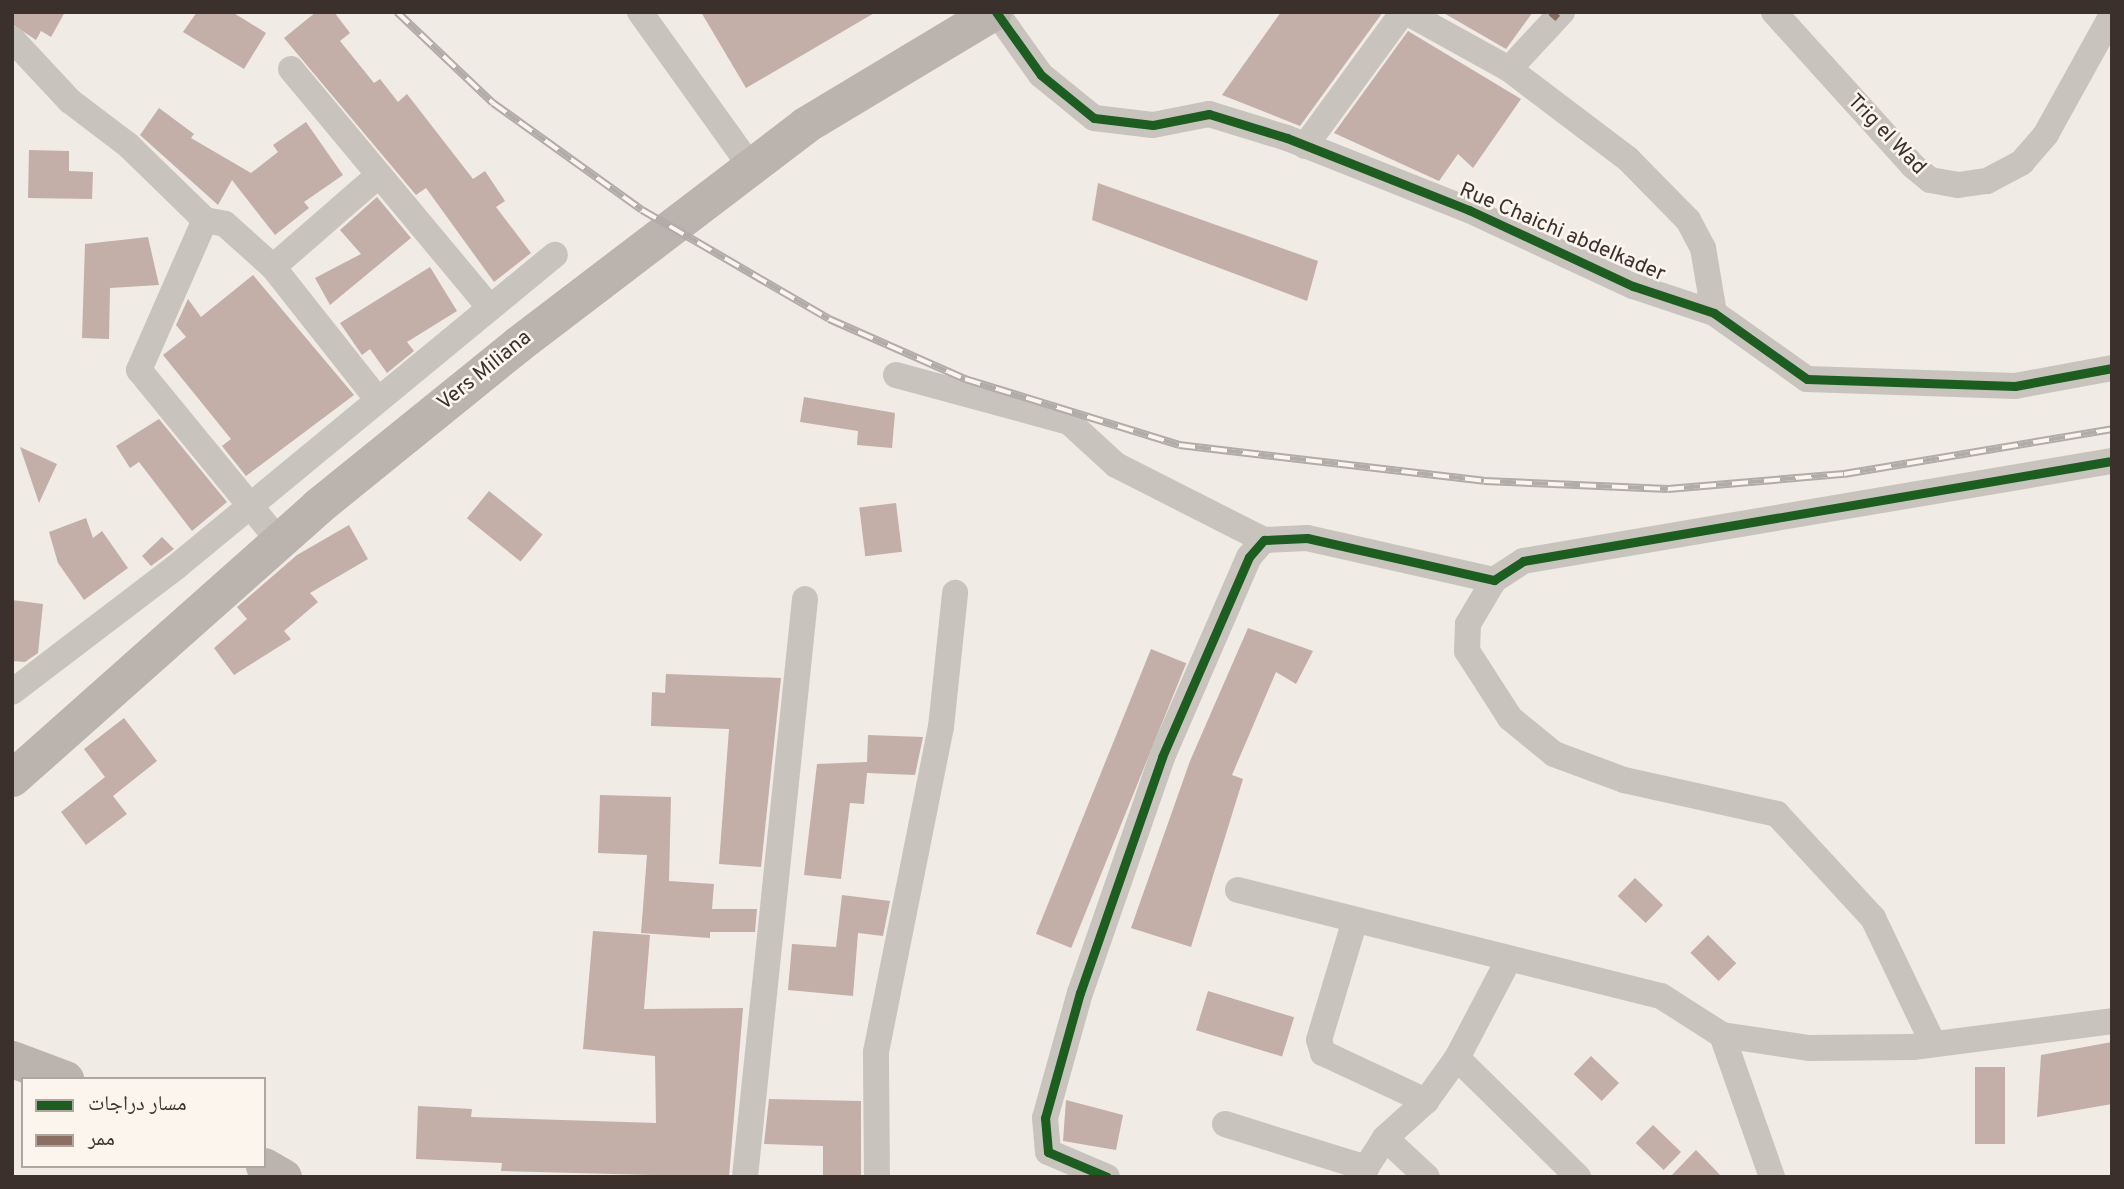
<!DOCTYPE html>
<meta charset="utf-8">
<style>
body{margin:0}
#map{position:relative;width:2124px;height:1189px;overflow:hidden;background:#f0ebe5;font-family:Overpass,"Noto Naskh Arabic",sans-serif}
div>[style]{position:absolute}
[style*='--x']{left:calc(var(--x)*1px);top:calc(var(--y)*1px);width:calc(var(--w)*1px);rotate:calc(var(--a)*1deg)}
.building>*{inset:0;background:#c3afa7;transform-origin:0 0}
.street>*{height:26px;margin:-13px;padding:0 13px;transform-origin:13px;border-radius:13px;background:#c9c3be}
.secondary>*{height:37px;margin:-18.5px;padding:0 18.5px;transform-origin:18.5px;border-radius:18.5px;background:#bab3ae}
.rail>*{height:8px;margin-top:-4px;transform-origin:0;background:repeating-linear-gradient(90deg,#fbf5ee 0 16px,#b1aca8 0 32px);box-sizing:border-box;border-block:2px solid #b1aca8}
.quiet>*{height:7px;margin-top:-3.5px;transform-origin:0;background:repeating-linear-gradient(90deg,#8d6e63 0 14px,transparent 0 21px)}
.cycleway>*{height:9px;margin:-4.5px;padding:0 4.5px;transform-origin:4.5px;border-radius:4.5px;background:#1b5e20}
span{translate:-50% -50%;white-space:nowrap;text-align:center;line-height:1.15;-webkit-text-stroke:5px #fbf5ee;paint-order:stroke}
.street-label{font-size:21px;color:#3b302b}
.frame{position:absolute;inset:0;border:14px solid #3b302b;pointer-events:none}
.legend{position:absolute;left:21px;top:1077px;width:245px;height:91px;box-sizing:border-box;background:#fbf5ee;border:2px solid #aea6a0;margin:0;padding:9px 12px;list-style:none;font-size:21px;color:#3b302b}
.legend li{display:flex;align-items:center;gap:14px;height:35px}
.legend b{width:35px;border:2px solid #aea6a0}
</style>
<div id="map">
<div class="building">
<div style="clip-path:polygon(12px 12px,65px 12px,51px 37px,41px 31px,36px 40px,12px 24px)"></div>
<div style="clip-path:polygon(197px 12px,232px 12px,266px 33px,244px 69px,183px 32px)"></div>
<div style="clip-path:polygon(316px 12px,334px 12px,350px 33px,340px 41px,374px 83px,380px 79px,398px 102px,407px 94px,473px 179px,485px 171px,505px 201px,496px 207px,531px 253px,494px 282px,426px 188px,416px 195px,284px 38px)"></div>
<div style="clip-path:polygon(701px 12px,876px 12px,746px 88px)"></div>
<div style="clip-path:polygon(1281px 12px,1383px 12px,1300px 126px,1222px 95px)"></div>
<div style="clip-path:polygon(1442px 12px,1533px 12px,1506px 49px)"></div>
<div style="clip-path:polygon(1408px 31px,1521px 99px,1473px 168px,1458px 154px,1439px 181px,1334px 133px)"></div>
<div style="clip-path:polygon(159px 108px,194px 134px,191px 138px,251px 173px,278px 152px,273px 145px,306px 122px,343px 175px,304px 202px,309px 208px,275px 235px,232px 180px,218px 205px,140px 135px)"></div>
<div style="clip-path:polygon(29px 150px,69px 151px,69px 171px,93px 172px,92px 199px,28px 198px)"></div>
<div style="clip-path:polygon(1098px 183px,1318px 261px,1307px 301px,1092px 220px)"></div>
<div style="clip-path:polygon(377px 197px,411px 238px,330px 305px,315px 278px,361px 254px,340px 230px)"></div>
<div style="clip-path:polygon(148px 237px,159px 285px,110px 288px,109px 339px,82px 338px,85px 244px)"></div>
<div style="clip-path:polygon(430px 267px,457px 311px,407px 342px,414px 351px,387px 373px,370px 349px,362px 355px,340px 323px)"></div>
<div style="clip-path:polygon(253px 275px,354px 395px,246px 476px,222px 446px,231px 439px,163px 355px,186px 337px,176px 325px,188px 299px,201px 317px)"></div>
<div style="clip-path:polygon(804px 397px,895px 413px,892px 448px,857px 445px,858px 431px,800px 422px)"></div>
<div style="clip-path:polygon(159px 419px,227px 502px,192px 531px,139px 462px,130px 468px,116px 446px)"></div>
<div style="clip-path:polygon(20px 447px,57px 464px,39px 503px)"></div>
<div style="left:489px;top:491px;width:69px;height:35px;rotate:39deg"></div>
<div style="left:896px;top:503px;width:49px;height:37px;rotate:83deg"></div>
<div style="clip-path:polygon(86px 518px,93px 538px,102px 531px,128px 568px,84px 600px,58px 563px,49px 532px)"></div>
<div style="clip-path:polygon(349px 525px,368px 559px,310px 593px,318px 602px,284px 631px,291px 639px,234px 675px,214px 648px,247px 619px,237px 607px,297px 555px)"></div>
<div style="clip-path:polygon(162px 537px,174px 549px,151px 566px,142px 556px)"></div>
<div style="clip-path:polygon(12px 600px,43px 604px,38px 653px,25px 662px,12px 661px)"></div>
<div style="clip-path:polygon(1248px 628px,1313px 651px,1296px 684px,1276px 672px,1232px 775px,1243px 779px,1191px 947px,1131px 928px,1190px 761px)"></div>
<div style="left:1151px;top:649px;width:38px;height:307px;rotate:22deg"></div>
<div style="clip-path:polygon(666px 674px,781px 678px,761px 867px,719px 864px,729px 729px,651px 726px,652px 692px,665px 693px)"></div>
<div style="clip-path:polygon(124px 718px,157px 761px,113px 796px,127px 814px,86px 845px,61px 812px,105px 777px,84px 749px)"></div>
<div style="clip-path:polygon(868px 735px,923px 737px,915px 775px,867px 773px,864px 804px,850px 803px,841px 879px,804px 875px,817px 764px,867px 762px)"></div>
<div style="clip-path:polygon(600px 795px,671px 797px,669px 881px,714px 884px,712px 909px,757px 909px,755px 932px,710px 932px,710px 938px,641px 933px,647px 855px,598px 853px)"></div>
<div style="left:1635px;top:878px;width:39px;height:25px;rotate:44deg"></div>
<div style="clip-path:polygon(842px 895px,890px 901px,883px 936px,858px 933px,853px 996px,788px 990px,792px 944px,836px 947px)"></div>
<div style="clip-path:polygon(593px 931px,650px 935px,644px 1009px,743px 1008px,729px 1177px,501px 1171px,502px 1163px,416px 1159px,418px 1106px,472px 1109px,471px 1117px,656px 1123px,655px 1056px,583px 1049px)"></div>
<div style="left:1708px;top:935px;width:40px;height:25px;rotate:45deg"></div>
<div style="left:1208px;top:991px;width:90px;height:41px;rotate:17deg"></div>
<div style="clip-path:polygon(2112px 1042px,2112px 1104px,2037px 1117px,2041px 1055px)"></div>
<div style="left:1591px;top:1056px;width:39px;height:25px;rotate:44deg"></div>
<div style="left:1975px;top:1067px;width:30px;height:77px"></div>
<div style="clip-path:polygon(769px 1099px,861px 1101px,861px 1177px,823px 1177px,823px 1146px,764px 1144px)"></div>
<div style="clip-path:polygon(1066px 1100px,1123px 1115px,1116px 1150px,1063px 1141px)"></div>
<div style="left:1653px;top:1125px;width:39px;height:25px;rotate:44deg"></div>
<div style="clip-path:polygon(1696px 1150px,1722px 1177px,1670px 1177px)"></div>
</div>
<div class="street">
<div style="--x:640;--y:12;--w:191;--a:54.4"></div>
<div style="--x:996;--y:12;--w:77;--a:54.5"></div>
<div style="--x:1041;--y:75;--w:68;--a:39.1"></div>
<div style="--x:1094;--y:118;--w:59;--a:6.8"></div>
<div style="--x:1153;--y:125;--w:57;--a:-11.1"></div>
<div style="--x:1209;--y:114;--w:82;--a:17.1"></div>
<div style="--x:1287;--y:138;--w:196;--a:21.6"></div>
<div style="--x:1469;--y:210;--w:181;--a:24.9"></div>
<div style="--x:1633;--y:286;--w:85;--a:18.4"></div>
<div style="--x:1714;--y:313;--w:114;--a:35.4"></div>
<div style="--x:1807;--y:379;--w:208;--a:1.9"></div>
<div style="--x:2015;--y:386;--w:99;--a:-10.5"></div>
<div style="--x:1406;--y:12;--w:118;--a:29"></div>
<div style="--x:1509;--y:69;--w:149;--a:37.1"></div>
<div style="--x:1628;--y:159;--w:86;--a:45.5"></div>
<div style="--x:1688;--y:220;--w:32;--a:62"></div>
<div style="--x:1703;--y:248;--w:66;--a:80.4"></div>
<div style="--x:1774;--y:12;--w:207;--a:47.9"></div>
<div style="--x:1913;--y:166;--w:22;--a:39"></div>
<div style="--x:1930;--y:180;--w:28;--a:10"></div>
<div style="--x:1958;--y:185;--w:29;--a:-8"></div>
<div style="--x:1987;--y:181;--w:40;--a:-28"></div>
<div style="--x:2022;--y:162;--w:37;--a:-49"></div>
<div style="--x:2046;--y:134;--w:136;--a:-61"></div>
<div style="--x:12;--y:39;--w:85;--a:46.9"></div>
<div style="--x:70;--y:101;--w:73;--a:37.2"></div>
<div style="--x:128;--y:145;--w:107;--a:44.2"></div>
<div style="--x:291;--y:69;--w:311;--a:50.2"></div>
<div style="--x:1509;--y:69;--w:78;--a:-47.1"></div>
<div style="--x:1305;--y:146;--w:166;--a:-53.8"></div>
<div style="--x:273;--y:267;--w:140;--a:-41"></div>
<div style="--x:896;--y:375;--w:179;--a:15.2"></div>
<div style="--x:1069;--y:422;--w:64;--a:42.5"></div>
<div style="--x:1116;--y:465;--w:166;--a:26.9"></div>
<div style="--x:279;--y:541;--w:221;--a:-129.3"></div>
<div style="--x:139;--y:370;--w:164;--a:-66.3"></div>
<div style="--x:205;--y:220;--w:20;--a:11"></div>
<div style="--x:225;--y:224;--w:64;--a:41.9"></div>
<div style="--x:273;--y:267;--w:169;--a:51.7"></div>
<div style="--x:1494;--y:580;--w:51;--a:120.6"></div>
<div style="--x:1468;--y:624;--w:27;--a:92"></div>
<div style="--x:1467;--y:651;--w:80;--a:57.3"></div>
<div style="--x:1510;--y:718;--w:57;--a:39.3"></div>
<div style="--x:1554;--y:754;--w:75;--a:20.4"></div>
<div style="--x:1624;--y:780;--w:157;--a:12.5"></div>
<div style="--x:1777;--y:814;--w:142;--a:47.3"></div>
<div style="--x:1873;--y:918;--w:139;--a:64.4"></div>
<div style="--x:12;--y:692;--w:206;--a:-37.3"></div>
<div style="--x:176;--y:567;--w:491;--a:-39.5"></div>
<div style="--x:1238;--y:890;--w:436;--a:14.1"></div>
<div style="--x:1661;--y:996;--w:72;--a:32.6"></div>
<div style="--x:1722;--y:1035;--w:88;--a:8.5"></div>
<div style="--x:1809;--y:1048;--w:104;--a:-0.6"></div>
<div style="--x:1913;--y:1047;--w:201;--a:-7.4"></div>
<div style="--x:1355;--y:920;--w:125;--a:106.7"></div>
<div style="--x:1319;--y:1040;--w:14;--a:73"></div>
<div style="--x:1323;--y:1053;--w:114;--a:25"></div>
<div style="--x:1722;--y:1035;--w:151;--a:70.6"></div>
<div style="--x:1457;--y:1058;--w:170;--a:44.5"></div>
<div style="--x:1225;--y:1124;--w:148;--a:17.3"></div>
<div style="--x:1385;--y:1138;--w:57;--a:42.9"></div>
<div style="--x:745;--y:1177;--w:581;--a:-84.07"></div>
<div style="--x:877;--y:1177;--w:125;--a:-90.5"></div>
<div style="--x:876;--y:1052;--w:331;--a:-78.7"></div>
<div style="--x:941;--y:727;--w:135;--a:-84"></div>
<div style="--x:1107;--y:1177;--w:64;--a:-157"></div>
<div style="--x:1048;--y:1152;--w:34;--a:-95"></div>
<div style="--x:1045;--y:1118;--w:130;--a:-74.4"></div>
<div style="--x:1080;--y:993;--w:250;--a:-70.8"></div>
<div style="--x:1162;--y:757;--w:218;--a:-66.5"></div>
<div style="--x:1249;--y:557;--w:23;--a:-49"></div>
<div style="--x:1264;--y:540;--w:43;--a:-2.7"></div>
<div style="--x:1307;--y:538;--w:192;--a:12.7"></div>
<div style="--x:1494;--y:580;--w:35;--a:-33"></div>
<div style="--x:1523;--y:561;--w:597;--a:-9.64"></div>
<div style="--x:1360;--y:1177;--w:46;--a:-57.3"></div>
<div style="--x:1385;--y:1138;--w:55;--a:-42.1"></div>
<div style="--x:1426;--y:1101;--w:53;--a:-54.2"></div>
<div style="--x:1457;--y:1058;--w:112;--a:-62.3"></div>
</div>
<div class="secondary">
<div style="--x:12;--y:778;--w:409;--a:-41.6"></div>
<div style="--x:318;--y:506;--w:257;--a:-39"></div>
<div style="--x:518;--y:344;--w:361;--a:-37.3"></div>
<div style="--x:805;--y:125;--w:219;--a:-31"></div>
<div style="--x:12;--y:1059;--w:57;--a:20.7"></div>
<div style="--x:264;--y:1166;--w:22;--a:30"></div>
</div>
<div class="rail">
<div style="--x:397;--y:12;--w:132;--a:43.5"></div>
<div style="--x:493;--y:103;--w:183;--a:35.7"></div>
<div style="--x:642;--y:210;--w:216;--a:30.2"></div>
<div style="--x:829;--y:319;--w:149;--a:23.8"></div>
<div style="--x:965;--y:379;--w:224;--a:17.1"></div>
<div style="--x:1179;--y:445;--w:307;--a:6.7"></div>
<div style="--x:1484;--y:481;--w:184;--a:2.5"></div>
<div style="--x:1668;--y:489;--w:177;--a:-4.9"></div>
<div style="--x:1844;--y:474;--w:272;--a:-9.5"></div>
</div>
<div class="quiet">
<div style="--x:1551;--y:12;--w:9;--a:41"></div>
</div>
<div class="cycleway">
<div style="--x:996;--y:12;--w:77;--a:54.5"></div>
<div style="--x:1041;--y:75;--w:68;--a:39.1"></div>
<div style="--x:1094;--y:118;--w:59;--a:6.8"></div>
<div style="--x:1153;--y:125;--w:57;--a:-11.1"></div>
<div style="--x:1209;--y:114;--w:82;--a:17.1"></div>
<div style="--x:1287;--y:138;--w:196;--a:21.6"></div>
<div style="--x:1469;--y:210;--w:181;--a:24.9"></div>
<div style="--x:1633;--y:286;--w:85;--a:18.4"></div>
<div style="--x:1714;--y:313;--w:114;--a:35.4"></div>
<div style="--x:1807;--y:379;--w:208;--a:1.9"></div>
<div style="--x:2015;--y:386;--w:99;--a:-10.5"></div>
<div style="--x:1107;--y:1177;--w:64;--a:-157"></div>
<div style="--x:1048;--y:1152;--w:34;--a:-95"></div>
<div style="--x:1045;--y:1118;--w:130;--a:-74.4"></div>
<div style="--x:1080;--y:993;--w:250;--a:-70.8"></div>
<div style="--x:1162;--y:757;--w:218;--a:-66.5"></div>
<div style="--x:1249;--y:557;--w:23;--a:-49"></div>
<div style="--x:1264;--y:540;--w:43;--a:-2.7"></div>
<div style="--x:1307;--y:538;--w:192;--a:12.7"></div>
<div style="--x:1494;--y:580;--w:35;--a:-33"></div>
<div style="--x:1523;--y:561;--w:597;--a:-9.64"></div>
</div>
<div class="street-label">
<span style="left:1886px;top:135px;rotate:46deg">Trig el Wad</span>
<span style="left:1562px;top:233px;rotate:23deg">Rue Chaichi abdelkader</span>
<span style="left:485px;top:371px;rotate:-39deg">Vers Miliana</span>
</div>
<div class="frame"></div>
<ul class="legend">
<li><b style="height:9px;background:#1b5e20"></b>مسار دراجات</li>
<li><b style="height:9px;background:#8d6e63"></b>ممر</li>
</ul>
</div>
